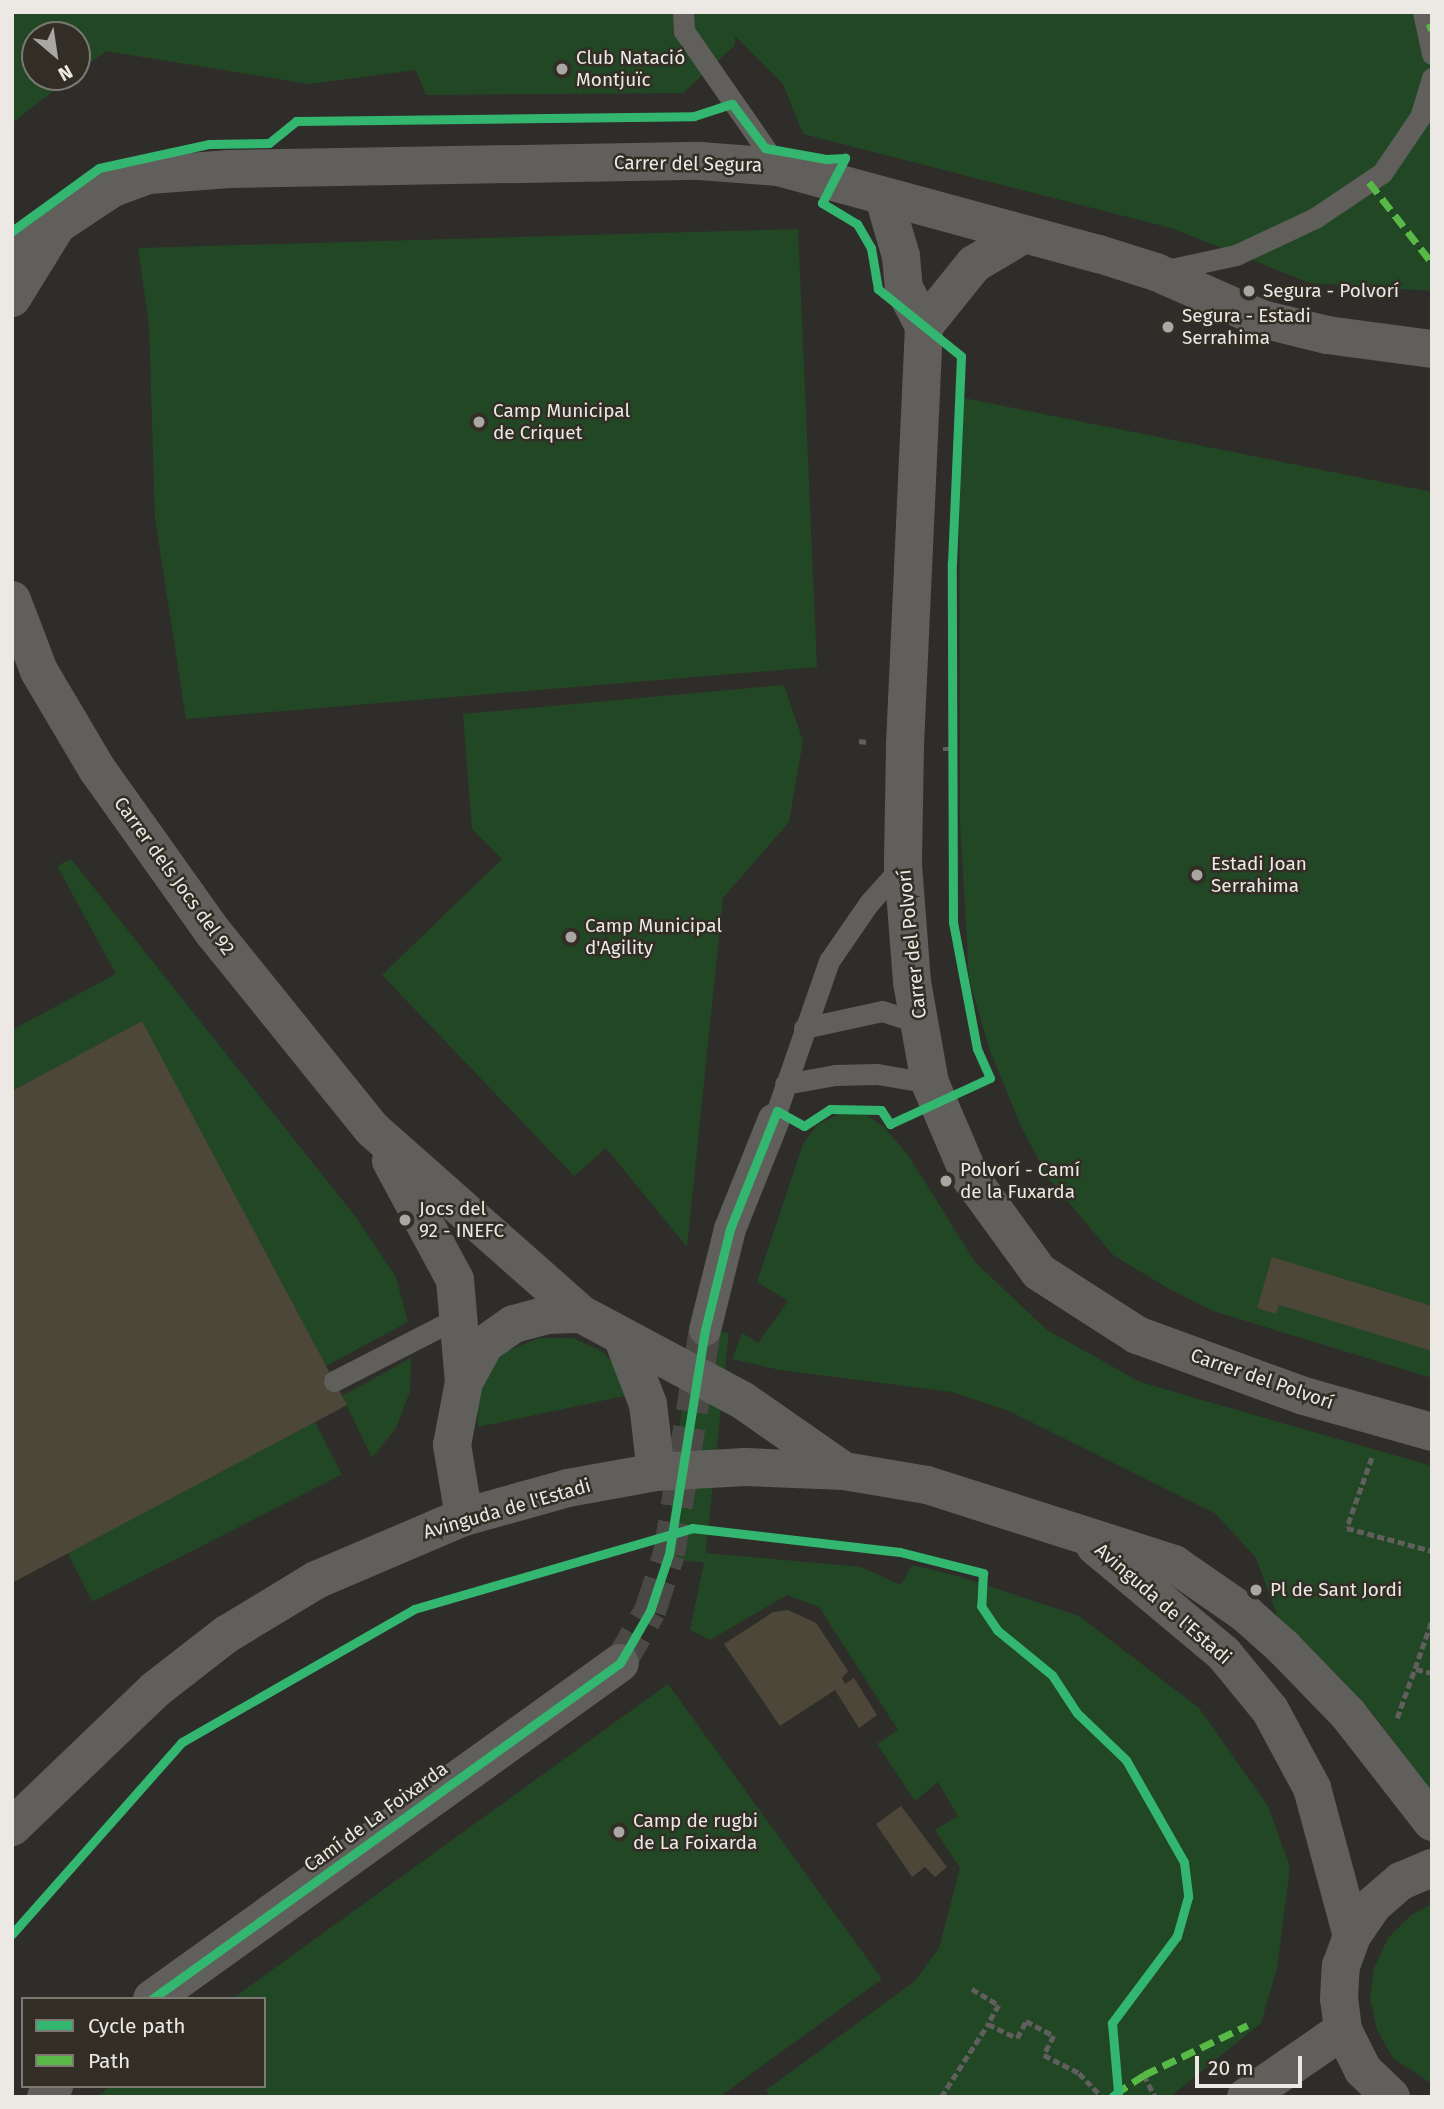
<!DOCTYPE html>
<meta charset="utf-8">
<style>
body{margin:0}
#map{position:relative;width:1444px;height:2109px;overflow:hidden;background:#2f2d29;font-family:"Fira Sans",sans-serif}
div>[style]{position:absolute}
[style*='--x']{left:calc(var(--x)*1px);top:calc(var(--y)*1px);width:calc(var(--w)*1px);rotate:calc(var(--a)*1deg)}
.green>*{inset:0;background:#224725;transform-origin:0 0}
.building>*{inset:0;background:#4c4739}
.pedestrian-tunnel>*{height:32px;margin-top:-16px;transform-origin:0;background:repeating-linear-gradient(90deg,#4b4945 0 32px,transparent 0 48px)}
.path>*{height:4.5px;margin-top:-2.25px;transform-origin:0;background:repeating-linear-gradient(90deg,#605f5d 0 7px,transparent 0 10.5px)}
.service>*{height:21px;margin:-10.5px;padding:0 10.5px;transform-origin:10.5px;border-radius:10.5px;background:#615f5b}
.pedestrian>*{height:32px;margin:-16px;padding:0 16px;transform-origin:16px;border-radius:16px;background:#615f5b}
.minor>*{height:38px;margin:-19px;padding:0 19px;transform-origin:19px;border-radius:19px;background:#615f5b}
.tertiary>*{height:38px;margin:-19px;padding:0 19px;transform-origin:19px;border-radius:19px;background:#615f5b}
.quiet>*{height:7px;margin-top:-3.5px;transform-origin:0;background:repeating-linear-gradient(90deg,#58b947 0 14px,transparent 0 21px)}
.cycleway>*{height:9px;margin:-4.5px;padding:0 4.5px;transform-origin:4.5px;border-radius:4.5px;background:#33b770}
.dots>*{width:19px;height:19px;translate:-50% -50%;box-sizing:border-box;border:4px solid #322e26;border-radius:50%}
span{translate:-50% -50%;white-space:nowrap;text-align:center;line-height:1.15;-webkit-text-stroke:5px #322e26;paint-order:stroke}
.poi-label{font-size:19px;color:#ece9e4}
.left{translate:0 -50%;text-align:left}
.street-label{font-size:19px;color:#ece9e4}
.frame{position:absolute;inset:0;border:14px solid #ece9e4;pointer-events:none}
.legend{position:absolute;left:21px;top:1997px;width:245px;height:91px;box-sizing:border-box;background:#322e26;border:2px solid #7c7972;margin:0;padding:9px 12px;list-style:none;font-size:21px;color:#ece9e4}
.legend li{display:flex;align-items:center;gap:14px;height:35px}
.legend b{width:35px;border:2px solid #7c7972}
.north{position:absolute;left:21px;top:21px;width:70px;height:70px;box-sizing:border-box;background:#322e26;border:2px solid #7c7972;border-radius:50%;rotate:151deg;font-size:19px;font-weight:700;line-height:28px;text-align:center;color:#ece9e4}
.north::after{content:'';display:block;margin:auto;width:24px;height:32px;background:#aaa7a3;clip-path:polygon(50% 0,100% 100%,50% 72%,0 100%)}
.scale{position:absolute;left:1195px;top:2056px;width:107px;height:32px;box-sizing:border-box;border:4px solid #ece9e4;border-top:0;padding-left:9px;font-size:21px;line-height:24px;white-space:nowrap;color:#ece9e4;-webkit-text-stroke:5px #322e26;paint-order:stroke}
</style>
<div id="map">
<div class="green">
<div style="clip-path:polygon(12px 12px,1432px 12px,1432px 291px,1310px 283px,1171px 228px,803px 134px,783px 84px,735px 36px,735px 45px,683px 93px,426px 95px,416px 70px,309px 84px,106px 51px,77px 73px,77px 35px,35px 35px,35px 77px,72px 77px,12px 123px)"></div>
<div style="clip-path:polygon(798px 229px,817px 667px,186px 719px,155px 519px,149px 325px,138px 248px)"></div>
<div style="clip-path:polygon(959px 397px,1432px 492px,1432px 1378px,1213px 1311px,1166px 1287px,1113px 1255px,1048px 1178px,1021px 1126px,990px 1051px,969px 979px,960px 822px)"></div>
<div style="clip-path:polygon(784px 685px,803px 741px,789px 822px,723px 898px,687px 1247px,606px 1148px,574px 1176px,382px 975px,502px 859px,472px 829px,463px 714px)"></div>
<div style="clip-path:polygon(71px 859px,355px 1216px,396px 1277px,408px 1322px,326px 1366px,141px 1022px,12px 1091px,12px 1030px,116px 974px,57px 866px)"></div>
<div style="clip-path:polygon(841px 1113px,864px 1113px,884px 1127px,908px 1155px,975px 1262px,1047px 1330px,1140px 1382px,1432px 1466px,1432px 1794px,1374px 1715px,1279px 1621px,1256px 1558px,1216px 1514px,1009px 1411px,952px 1392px,780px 1370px,732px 1359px,742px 1333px,758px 1343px,788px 1301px,757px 1282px,803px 1144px,817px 1125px)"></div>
<div style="left:690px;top:1329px;width:39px;height:231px;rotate:6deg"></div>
<div style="clip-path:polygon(539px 1338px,573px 1338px,603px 1352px,622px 1371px,629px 1395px,478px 1427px,477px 1396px,486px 1373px,506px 1351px)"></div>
<div style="clip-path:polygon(411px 1358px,410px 1391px,396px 1428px,372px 1458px,342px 1396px)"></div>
<div style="left:315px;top:1422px;width:59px;height:280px;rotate:63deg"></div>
<div style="clip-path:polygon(706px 1553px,861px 1567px,901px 1585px,912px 1565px,958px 1576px,1079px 1616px,1199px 1708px,1268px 1806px,1290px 1867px,1277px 1968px,1261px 2023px,1170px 2097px,770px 2097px,766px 2090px,915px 1981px,939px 1948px,960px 1868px,935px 1830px,958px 1816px,938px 1782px,915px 1801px,877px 1744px,898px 1730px,819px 1607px,787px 1595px,710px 1640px,690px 1630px)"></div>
<div style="clip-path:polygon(668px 1684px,882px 1979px,719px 2097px,96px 2097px,111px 2086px,264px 2086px,264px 1999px,232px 1999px)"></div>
<div style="clip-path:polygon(1432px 1904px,1432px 2084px,1393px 2058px,1377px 2030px,1370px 1999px,1374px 1968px,1388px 1938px,1411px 1915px)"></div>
</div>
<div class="building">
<div style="clip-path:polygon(142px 1021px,347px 1405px,12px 1583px,12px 1091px)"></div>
<div style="clip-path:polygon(1272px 1257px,1432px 1306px,1432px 1351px,1279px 1305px,1276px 1314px,1257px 1308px)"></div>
<div style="clip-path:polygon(788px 1610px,816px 1623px,848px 1671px,842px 1678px,845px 1684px,854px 1678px,877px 1715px,859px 1728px,835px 1690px,780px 1726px,724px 1644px,773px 1612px)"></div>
<div style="clip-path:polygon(901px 1806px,947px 1867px,935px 1877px,925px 1867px,912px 1877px,876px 1824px)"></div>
</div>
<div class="pedestrian-tunnel">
<div style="--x:620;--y:1663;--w:60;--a:-60"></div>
<div style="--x:650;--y:1611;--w:60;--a:-71.6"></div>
<div style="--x:669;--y:1554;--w:227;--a:-80.9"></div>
</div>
<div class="path">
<div style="--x:859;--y:741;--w:8;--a:7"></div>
<div style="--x:943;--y:749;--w:12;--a:0"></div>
<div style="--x:983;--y:1084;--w:9;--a:-41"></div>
<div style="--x:890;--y:1124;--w:18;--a:-27"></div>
<div style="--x:1372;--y:1458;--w:74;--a:109.7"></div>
<div style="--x:1347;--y:1528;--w:88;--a:15.1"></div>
<div style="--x:1416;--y:1669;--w:16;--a:14"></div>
<div style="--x:1397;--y:1718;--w:104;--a:-70.3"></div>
<div style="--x:972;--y:1989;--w:31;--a:31"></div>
<div style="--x:999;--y:2005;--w:22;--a:120"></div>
<div style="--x:988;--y:2024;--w:32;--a:26"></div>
<div style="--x:1017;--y:2038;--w:19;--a:-62"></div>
<div style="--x:1026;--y:2021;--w:32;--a:28"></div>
<div style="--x:1054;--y:2036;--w:21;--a:118"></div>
<div style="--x:1044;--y:2055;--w:39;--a:27"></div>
<div style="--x:1079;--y:2073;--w:33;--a:46"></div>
<div style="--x:1144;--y:2075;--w:25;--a:63"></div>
<div style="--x:941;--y:2097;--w:87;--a:-57.2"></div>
</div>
<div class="service">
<div style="--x:683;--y:12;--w:19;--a:87"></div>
<div style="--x:684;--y:31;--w:165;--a:55.3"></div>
<div style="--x:1423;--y:12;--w:43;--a:77.9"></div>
<div style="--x:1162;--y:271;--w:76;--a:-12.2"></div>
<div style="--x:1236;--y:255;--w:87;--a:-25.1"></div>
<div style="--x:1315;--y:218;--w:81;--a:-33.9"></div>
<div style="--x:1382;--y:173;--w:68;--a:-55.8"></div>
<div style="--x:1420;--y:117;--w:41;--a:-72.9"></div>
<div style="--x:804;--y:1028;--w:80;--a:-12.3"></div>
<div style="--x:882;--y:1011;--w:39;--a:18"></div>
<div style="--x:785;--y:1084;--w:51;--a:-10.2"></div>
<div style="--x:835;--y:1075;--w:42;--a:-1.4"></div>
<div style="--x:877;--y:1074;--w:54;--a:9.6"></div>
<div style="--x:774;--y:1119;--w:167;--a:-70.8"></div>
<div style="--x:829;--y:961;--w:70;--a:-55.4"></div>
<div style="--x:869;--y:903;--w:51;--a:-48.2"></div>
<div style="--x:334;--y:1381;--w:143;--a:-27.1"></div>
</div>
<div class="pedestrian">
<div style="--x:705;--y:1330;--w:104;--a:-76.1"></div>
<div style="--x:730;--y:1229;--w:118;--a:-68.2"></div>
</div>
<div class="minor">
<div style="--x:884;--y:198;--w:60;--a:73.7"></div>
<div style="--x:901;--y:256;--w:32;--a:85"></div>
<div style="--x:904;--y:288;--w:43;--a:62.2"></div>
<div style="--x:924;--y:326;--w:420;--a:92.6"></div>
<div style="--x:905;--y:746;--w:119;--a:91"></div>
<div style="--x:903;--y:865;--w:117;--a:85.6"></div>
<div style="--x:912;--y:982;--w:103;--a:79.9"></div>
<div style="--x:930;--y:1083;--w:102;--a:66.9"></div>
<div style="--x:970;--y:1177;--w:117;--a:54"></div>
<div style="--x:1039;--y:1272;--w:117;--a:32.7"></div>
<div style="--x:1137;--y:1335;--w:178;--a:20.1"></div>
<div style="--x:1304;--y:1396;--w:133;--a:15.7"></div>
<div style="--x:12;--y:247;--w:50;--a:-26.1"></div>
<div style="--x:57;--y:225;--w:67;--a:-33.5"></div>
<div style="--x:113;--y:188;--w:38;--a:-20"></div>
<div style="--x:149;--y:175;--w:81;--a:-4.2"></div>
<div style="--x:230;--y:169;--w:470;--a:-1"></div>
<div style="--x:700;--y:161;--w:78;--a:4.4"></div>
<div style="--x:778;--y:167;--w:333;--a:15.2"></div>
<div style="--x:1099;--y:254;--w:60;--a:17.5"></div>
<div style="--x:1156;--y:272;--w:116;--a:23.9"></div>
<div style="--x:1262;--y:319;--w:67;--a:13.8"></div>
<div style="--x:1327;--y:335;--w:106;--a:7.6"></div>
<div style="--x:12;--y:298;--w:86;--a:-58.3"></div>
<div style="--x:924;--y:326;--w:80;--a:-51.1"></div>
<div style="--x:974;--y:264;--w:55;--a:-30.8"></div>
<div style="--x:12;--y:600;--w:76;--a:69.2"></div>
<div style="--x:39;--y:671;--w:114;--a:59.4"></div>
<div style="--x:97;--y:769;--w:200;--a:54.6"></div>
<div style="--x:213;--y:932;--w:253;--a:51.1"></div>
<div style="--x:152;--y:1999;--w:576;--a:-35.68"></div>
<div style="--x:46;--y:2097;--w:14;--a:-54"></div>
<div style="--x:1246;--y:2097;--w:118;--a:-34.6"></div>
</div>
<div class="tertiary">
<div style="--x:372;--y:1129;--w:279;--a:41.5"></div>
<div style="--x:581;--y:1314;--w:183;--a:28.1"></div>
<div style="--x:742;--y:1400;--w:124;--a:34.8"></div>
<div style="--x:391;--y:1161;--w:135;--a:61.7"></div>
<div style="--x:455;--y:1280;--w:102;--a:85"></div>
<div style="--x:464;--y:1382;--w:64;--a:100.8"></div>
<div style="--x:452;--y:1445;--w:73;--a:80.5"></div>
<div style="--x:623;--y:1339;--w:70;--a:69"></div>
<div style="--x:648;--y:1404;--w:68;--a:83.3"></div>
<div style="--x:464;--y:1382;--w:43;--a:-61.1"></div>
<div style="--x:485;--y:1344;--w:35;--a:-35"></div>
<div style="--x:514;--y:1324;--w:35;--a:-15"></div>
<div style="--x:548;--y:1315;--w:33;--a:-2"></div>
<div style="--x:1095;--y:1546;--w:168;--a:39.9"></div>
<div style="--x:1224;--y:1654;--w:72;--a:50.6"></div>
<div style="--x:1270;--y:1710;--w:89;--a:61.7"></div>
<div style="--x:1312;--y:1788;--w:153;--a:74.9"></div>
<div style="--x:12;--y:1827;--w:199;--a:-43.8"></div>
<div style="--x:156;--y:1689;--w:90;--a:-37.8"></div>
<div style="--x:227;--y:1634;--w:104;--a:-31.2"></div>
<div style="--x:316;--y:1580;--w:161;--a:-23.1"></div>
<div style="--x:464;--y:1517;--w:108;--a:-15.6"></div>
<div style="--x:568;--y:1488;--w:89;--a:-10.3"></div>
<div style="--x:656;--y:1472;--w:89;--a:-3.2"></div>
<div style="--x:745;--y:1467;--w:99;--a:2.3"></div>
<div style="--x:844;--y:1471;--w:84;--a:9.6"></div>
<div style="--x:927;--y:1485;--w:259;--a:17.7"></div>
<div style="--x:1174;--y:1564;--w:88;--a:34.8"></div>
<div style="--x:1246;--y:1614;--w:50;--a:41.7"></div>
<div style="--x:1283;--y:1647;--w:93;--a:45.9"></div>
<div style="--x:1348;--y:1714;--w:137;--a:52.1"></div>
<div style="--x:1391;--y:2097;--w:39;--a:-136"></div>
<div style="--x:1363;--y:2070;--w:45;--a:-116.6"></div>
<div style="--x:1343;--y:2030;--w:31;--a:-97"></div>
<div style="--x:1339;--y:1999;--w:33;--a:-87"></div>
<div style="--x:1341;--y:1966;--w:32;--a:-70"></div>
<div style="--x:1352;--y:1936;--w:37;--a:-56"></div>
<div style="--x:1373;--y:1905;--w:37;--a:-41"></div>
<div style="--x:1401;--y:1881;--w:34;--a:-23"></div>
</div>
<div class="quiet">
<div style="--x:1427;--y:28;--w:5;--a:-22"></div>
<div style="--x:1369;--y:182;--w:103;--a:52.1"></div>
<div style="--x:1115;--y:2094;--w:35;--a:-33"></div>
<div style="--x:1144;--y:2075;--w:115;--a:-25.7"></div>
</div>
<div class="cycleway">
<div style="--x:12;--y:231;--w:107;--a:-35.9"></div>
<div style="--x:99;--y:168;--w:113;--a:-12.3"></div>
<div style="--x:209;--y:144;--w:60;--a:-1"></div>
<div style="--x:269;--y:143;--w:35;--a:-39"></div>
<div style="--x:296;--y:121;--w:398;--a:-0.7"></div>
<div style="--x:694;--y:116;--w:40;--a:-18"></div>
<div style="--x:732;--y:104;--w:55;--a:53.1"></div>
<div style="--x:765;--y:148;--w:62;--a:10.2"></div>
<div style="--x:826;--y:159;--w:19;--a:-3"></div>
<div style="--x:12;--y:1934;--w:256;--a:-48.5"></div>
<div style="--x:182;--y:1742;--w:267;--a:-29.8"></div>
<div style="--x:414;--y:1609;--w:290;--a:-16.2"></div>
<div style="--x:692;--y:1528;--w:209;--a:6.6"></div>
<div style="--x:900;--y:1552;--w:86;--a:14.2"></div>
<div style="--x:983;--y:1573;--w:33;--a:93"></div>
<div style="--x:981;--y:1606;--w:29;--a:56"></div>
<div style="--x:997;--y:1630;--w:71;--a:39.3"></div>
<div style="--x:1052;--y:1675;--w:45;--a:56.7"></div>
<div style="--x:1077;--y:1713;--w:68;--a:43.8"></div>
<div style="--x:1126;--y:1760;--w:117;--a:60.4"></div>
<div style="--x:1184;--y:1862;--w:35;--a:83"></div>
<div style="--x:1188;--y:1897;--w:41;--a:105.8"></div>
<div style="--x:1177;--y:1936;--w:109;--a:126.8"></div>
<div style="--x:1112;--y:2023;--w:69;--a:85"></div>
<div style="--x:1118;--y:2092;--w:8;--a:140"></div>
<div style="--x:152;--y:1999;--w:576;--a:-35.68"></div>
<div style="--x:620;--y:1663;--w:60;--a:-60"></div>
<div style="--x:650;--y:1611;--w:60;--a:-71.6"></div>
<div style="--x:669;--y:1554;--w:227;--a:-80.9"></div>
<div style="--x:705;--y:1330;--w:104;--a:-76.1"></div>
<div style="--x:730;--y:1229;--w:127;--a:-68.3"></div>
<div style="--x:777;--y:1111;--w:31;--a:29"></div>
<div style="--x:804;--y:1126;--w:31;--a:-33"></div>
<div style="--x:830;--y:1109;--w:51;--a:1.1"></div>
<div style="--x:881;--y:1110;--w:17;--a:57"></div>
<div style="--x:890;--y:1124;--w:110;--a:-24.7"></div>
<div style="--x:990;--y:1078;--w:32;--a:-114"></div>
<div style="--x:977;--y:1049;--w:129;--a:-100.7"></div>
<div style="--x:953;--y:922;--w:359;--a:-90.2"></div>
<div style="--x:952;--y:563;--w:207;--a:-87.5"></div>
<div style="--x:961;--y:356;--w:107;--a:-141.1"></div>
<div style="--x:878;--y:289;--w:42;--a:-99.7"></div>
<div style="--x:871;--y:248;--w:28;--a:-120"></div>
<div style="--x:857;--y:224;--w:41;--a:-149"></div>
<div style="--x:822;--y:203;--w:51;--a:-62.9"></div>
</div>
<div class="dots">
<div style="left:562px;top:69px;background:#aaa7a3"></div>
<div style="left:1249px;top:291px;background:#aaa7a3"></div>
<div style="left:1168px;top:327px;background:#aaa7a3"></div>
<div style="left:479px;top:422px;background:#aaa7a3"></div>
<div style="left:1197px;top:875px;background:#aaa7a3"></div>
<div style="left:571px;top:937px;background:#aaa7a3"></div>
<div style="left:946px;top:1181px;background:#aaa7a3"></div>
<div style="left:405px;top:1220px;background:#aaa7a3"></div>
<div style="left:1256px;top:1590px;background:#aaa7a3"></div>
<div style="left:619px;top:1832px;background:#aaa7a3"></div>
</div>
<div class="poi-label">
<span class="left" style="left:576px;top:69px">Club Natació<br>Montjuïc</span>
<span class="left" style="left:1263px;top:291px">Segura - Polvorí</span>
<span class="left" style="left:1182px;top:327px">Segura - Estadi<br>Serrahima</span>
<span class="left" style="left:493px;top:422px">Camp Municipal<br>de Criquet</span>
<span class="left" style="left:1211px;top:875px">Estadi Joan<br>Serrahima</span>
<span class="left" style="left:585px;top:937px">Camp Municipal<br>d'Agility</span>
<span class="left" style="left:960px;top:1181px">Polvorí - Camí<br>de la Fuxarda</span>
<span class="left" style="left:419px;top:1220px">Jocs del<br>92 - INEFC</span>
<span class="left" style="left:1270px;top:1590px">Pl de Sant Jordi</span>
<span class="left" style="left:633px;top:1832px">Camp de rugbi<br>de La Foixarda</span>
</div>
<div class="street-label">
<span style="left:688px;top:164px;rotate:1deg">Carrer del Segura</span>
<span style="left:174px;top:876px;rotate:54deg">Carrer dels Jocs del 92</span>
<span style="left:912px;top:944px;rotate:-96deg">Carrer del Polvorí</span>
<span style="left:1262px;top:1379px;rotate:19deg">Carrer del Polvorí</span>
<span style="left:507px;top:1509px;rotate:-16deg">Avinguda de l'Estadi</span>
<span style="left:1163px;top:1604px;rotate:41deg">Avinguda de l'Estadi</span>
<span style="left:376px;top:1817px;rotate:-36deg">Camí de La Foixarda</span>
</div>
<div class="frame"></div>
<ul class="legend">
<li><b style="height:9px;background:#33b770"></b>Cycle path</li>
<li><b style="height:9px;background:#58b947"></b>Path</li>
</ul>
<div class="north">N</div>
<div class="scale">20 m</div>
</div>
